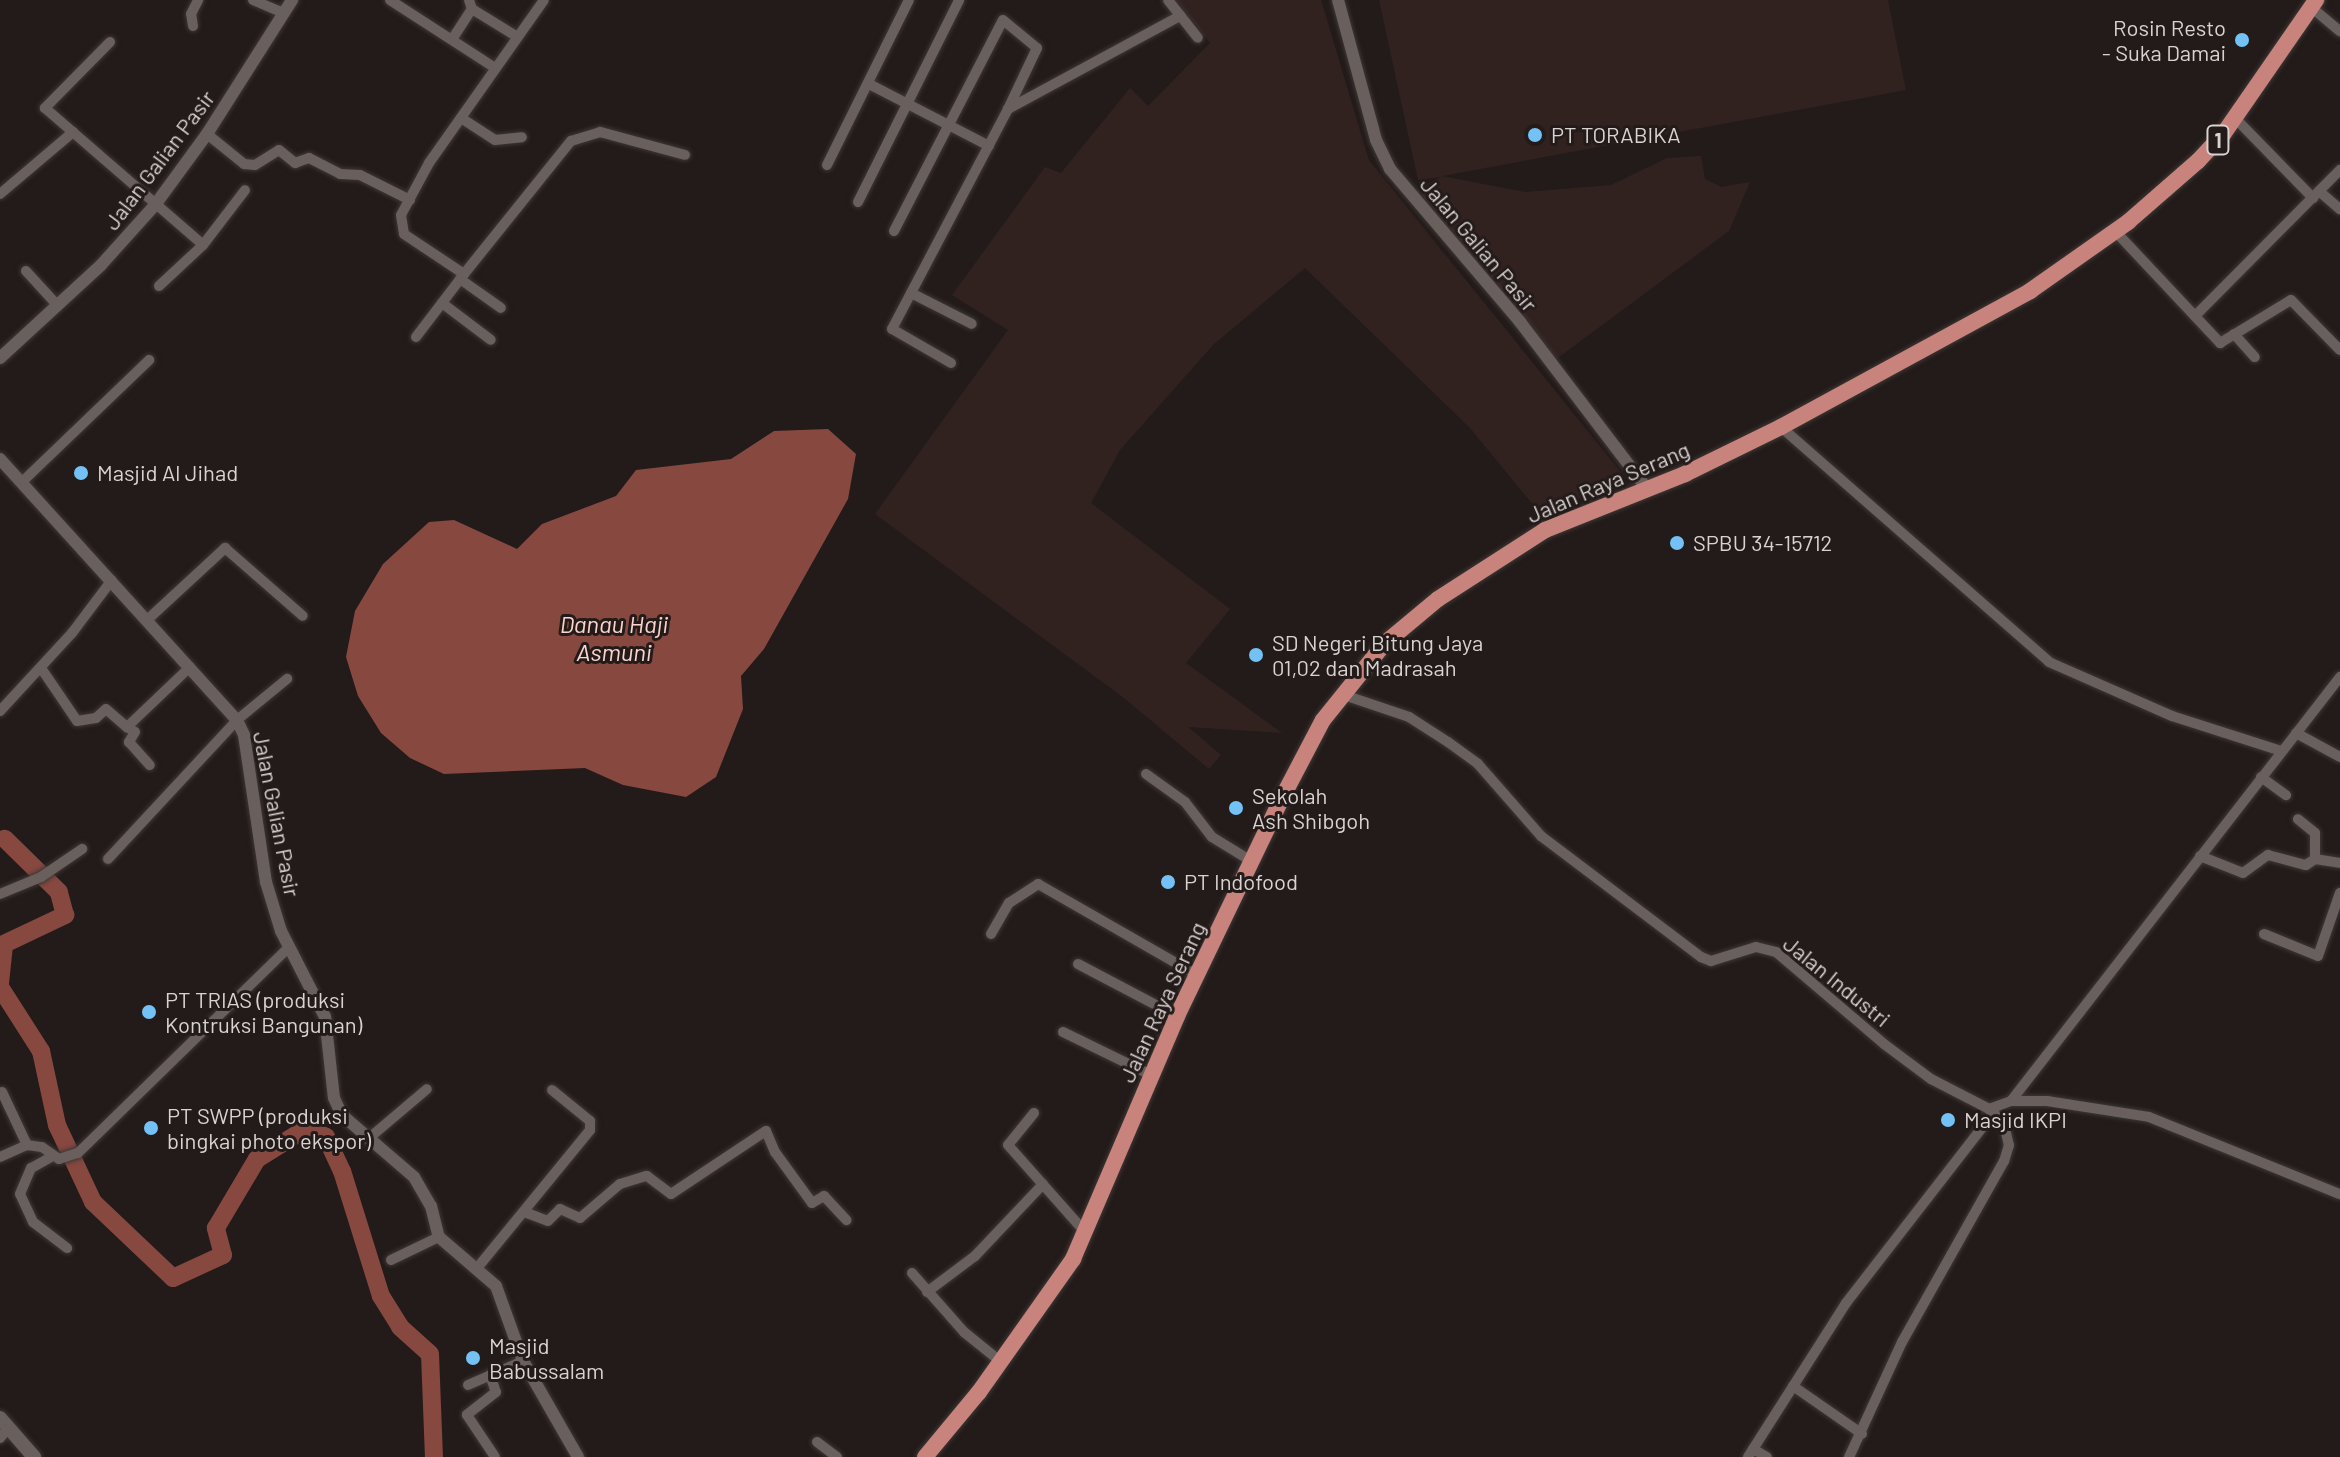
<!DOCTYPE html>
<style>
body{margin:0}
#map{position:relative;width:2340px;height:1457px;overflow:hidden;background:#231b19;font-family:Barlow,sans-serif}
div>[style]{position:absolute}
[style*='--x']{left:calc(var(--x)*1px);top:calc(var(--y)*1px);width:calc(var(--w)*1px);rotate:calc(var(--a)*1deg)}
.built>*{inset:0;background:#312220}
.water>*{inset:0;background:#874840}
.river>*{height:18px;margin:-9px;padding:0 9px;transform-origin:9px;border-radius:9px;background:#874840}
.roads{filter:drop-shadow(0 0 2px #3d3736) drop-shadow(0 0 2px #3d3736)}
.minor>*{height:10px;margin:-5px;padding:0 5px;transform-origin:5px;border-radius:5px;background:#695f5d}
.tertiary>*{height:12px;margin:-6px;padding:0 6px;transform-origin:6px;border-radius:6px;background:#695f5d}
.secondary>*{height:14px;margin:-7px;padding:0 7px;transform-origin:7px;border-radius:7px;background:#695f5d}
.trunk>*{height:16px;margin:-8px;padding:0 8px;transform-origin:8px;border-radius:8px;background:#c8847c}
.dots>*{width:22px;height:22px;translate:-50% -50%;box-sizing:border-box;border:4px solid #231b19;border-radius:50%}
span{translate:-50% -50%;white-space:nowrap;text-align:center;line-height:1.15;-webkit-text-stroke:6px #231b19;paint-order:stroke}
.shield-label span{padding:2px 6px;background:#231b19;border:2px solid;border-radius:6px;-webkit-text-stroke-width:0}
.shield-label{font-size:20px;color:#d8d2d1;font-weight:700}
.poi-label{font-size:22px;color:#d8d2d1}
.right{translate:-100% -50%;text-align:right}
.left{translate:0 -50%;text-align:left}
.street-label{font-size:22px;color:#d8d2d1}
.water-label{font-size:24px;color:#fcd4cd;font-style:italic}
</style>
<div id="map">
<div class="built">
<div style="clip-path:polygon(1175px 0,1321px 0,1369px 160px,1624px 476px,1543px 517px,1470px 428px,1305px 268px,1213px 345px,1120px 450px,1091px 503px,1230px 609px,1186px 663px,1282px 733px,1188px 727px,1221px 755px,1209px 769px,1124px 698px,875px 514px,1008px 330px,952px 295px,1045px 167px,1061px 173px,1130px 88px,1148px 106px,1210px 43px)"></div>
<div style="clip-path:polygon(1379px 0,1888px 0,1906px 90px,1442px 176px,1525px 192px,1611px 185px,1667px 158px,1701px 156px,1705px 179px,1721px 187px,1750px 182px,1729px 231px,1555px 360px,1526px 319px,1416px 190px,1441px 177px,1418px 180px)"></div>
</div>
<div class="water">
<div style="clip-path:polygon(828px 429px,856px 454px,848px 499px,764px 649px,741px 676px,743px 709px,716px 777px,686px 797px,623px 785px,585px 768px,444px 774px,410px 758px,381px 733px,358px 696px,346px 657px,355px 611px,383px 564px,429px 522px,454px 520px,517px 549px,542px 524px,616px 496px,636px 470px,731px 459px,774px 431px)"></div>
</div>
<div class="river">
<div style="--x:0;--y:983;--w:39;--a:-84"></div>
<div style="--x:4;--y:944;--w:68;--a:-25.4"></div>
<div style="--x:65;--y:915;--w:24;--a:-105"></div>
<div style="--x:59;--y:892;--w:76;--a:-135.5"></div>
<div style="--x:0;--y:987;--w:76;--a:57.4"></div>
<div style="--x:41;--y:1051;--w:76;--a:77.8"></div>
<div style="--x:57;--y:1125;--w:85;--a:64.9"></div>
<div style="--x:93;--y:1202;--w:110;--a:43.5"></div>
<div style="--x:173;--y:1278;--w:55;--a:-24.7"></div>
<div style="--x:223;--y:1255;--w:28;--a:-105"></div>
<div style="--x:216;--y:1228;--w:80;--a:-59.3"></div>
<div style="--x:257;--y:1159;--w:59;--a:-31.8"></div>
<div style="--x:307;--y:1128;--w:21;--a:25"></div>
<div style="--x:326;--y:1137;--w:38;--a:65"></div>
<div style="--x:342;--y:1171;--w:131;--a:72.7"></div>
<div style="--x:381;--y:1296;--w:36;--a:58"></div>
<div style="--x:400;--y:1327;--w:40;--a:42"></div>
<div style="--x:430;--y:1354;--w:103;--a:87.8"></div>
</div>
<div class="roads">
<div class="minor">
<div style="--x:253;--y:0;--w:34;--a:23"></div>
<div style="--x:390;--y:0;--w:125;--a:32.9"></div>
<div style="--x:469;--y:0;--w:9;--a:72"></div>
<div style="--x:472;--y:9;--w:52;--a:31.5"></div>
<div style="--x:1168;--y:0;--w:48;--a:51.7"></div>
<div style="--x:2311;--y:7;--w:38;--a:40"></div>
<div style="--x:193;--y:26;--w:12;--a:-99"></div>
<div style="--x:191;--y:14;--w:16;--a:-63"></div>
<div style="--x:453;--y:38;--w:35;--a:-57"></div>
<div style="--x:110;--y:42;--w:93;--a:134.6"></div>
<div style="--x:45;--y:108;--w:209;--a:40.9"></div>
<div style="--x:203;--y:245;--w:69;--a:-52.6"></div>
<div style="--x:869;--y:84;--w:135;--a:27.3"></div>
<div style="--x:461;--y:118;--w:40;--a:32.9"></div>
<div style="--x:495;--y:140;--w:27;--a:-6"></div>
<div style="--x:2235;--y:118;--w:112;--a:45.7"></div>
<div style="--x:207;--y:134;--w:48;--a:39"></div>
<div style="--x:244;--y:164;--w:11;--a:5"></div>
<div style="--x:255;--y:165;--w:28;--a:-32"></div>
<div style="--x:279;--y:150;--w:21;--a:39"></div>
<div style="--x:295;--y:163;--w:15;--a:-20"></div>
<div style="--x:309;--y:158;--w:35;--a:27"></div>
<div style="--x:340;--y:174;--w:20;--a:3"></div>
<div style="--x:360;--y:175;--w:56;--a:26.6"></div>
<div style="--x:827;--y:165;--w:184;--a:-63.6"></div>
<div style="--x:2319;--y:191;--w:28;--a:41"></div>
<div style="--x:0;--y:194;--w:96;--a:-40.3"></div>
<div style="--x:858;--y:202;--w:226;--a:-63.4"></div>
<div style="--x:894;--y:231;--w:237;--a:-62.7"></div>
<div style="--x:1003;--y:20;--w:44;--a:39.5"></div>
<div style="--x:1037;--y:48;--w:68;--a:115.4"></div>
<div style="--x:2115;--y:231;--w:154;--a:46.8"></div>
<div style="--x:2220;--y:343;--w:83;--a:-31.2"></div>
<div style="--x:2291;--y:300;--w:70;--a:45.6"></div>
<div style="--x:26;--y:271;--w:47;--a:47.6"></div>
<div style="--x:464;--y:274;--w:171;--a:-51.2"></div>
<div style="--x:571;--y:141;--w:30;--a:-17"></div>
<div style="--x:600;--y:132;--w:88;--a:15.1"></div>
<div style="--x:460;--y:279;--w:50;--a:35.3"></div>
<div style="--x:159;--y:286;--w:60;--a:-43"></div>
<div style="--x:911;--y:293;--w:68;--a:26.9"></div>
<div style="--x:442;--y:303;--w:61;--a:37.1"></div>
<div style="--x:2195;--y:316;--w:206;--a:-45.2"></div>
<div style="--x:2234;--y:334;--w:31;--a:48"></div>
<div style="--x:416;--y:337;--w:79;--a:-52.7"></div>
<div style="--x:464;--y:274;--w:72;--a:-146.3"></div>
<div style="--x:404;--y:234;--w:19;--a:-99"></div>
<div style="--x:401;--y:215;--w:59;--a:-61.7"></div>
<div style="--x:429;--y:163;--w:199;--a:-54.8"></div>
<div style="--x:951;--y:363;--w:68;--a:-150"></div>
<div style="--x:892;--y:329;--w:249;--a:-62.2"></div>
<div style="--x:1008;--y:109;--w:196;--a:-28.4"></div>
<div style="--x:1781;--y:427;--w:356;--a:41.2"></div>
<div style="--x:2049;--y:662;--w:134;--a:23.7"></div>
<div style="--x:2172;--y:716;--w:114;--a:17.8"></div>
<div style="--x:23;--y:481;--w:175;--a:-43.8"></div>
<div style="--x:146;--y:621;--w:108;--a:-42.7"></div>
<div style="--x:225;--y:548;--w:103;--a:41.1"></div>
<div style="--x:41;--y:668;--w:64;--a:55.8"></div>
<div style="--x:77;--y:721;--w:19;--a:-9"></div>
<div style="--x:96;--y:718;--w:13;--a:-42"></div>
<div style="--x:106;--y:709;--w:28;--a:41"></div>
<div style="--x:127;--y:727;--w:87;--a:-43.6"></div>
<div style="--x:1341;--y:694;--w:72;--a:18.7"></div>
<div style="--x:1409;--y:717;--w:46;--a:32.7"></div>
<div style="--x:1448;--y:742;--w:37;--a:36"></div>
<div style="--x:1478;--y:764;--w:96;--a:48.8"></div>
<div style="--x:1541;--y:836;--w:201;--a:37.1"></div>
<div style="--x:1701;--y:957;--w:11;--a:22"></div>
<div style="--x:1711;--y:961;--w:47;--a:-17.3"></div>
<div style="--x:1756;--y:947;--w:21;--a:14"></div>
<div style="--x:1776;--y:952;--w:142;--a:40.4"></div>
<div style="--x:1884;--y:1044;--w:59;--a:36.7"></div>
<div style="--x:1931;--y:1079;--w:65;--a:27.3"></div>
<div style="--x:1989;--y:1109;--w:21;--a:45"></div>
<div style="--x:2004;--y:1124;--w:22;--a:77"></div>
<div style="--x:2009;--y:1145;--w:17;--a:107"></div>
<div style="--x:2004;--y:1161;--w:208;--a:119.4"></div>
<div style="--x:1902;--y:1342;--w:127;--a:114.7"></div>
<div style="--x:0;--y:711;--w:106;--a:-47.3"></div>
<div style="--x:72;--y:633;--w:66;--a:-53"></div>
<div style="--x:127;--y:727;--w:9;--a:32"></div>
<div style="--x:135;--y:732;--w:12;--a:121"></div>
<div style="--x:129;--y:742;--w:31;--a:48"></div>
<div style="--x:2296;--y:733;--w:50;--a:28.6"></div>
<div style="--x:1146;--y:774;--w:48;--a:35.7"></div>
<div style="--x:1185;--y:802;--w:44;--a:52.4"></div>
<div style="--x:1212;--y:837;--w:46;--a:31.6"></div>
<div style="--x:2261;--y:777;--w:31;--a:36"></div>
<div style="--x:2200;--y:856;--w:46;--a:21.6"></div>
<div style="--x:2243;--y:873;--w:31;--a:-36"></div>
<div style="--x:2268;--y:855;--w:39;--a:15"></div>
<div style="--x:2306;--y:865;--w:11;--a:-34"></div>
<div style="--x:2315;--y:859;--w:26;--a:-90"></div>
<div style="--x:2315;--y:833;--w:22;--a:-141"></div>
<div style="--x:108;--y:859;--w:190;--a:-47.1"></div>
<div style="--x:237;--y:720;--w:65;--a:-39.4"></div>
<div style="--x:2315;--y:859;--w:25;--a:9"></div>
<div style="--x:0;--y:894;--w:44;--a:-22.5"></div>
<div style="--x:41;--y:877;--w:50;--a:-34.3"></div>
<div style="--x:991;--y:934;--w:36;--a:-60"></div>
<div style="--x:1009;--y:903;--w:35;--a:-33"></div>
<div style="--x:1038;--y:884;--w:183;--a:29.8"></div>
<div style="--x:2264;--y:934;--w:58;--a:22.2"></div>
<div style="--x:2318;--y:956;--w:67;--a:-70.8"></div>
<div style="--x:1078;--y:964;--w:112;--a:27.7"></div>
<div style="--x:1063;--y:1032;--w:98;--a:26"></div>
<div style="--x:2;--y:1092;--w:59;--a:64.7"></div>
<div style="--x:2011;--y:1101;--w:537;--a:-52.19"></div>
<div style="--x:1989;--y:1109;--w:23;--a:-20"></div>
<div style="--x:2011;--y:1101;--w:36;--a:0"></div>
<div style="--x:2047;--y:1101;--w:103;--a:8.9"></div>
<div style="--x:2149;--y:1117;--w:206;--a:22"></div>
<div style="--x:1034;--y:1113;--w:41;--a:129.1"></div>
<div style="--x:1008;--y:1145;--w:116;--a:48.5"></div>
<div style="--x:368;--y:1139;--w:77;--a:-40.3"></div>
<div style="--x:53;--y:1156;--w:25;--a:151"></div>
<div style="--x:31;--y:1168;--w:28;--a:113"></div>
<div style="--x:20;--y:1194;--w:31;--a:65"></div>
<div style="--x:33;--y:1222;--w:43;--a:37.4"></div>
<div style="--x:0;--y:1157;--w:30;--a:-24"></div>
<div style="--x:27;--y:1145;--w:15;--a:8"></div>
<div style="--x:42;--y:1147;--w:21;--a:35"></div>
<div style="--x:59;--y:1159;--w:20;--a:-18"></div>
<div style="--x:78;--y:1153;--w:295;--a:-44.3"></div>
<div style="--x:527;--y:1213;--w:22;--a:21"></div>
<div style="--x:548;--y:1221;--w:17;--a:-45"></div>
<div style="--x:560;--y:1209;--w:22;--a:24"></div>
<div style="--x:580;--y:1218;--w:52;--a:-40.4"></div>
<div style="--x:620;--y:1184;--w:28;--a:-17"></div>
<div style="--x:647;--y:1176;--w:30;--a:37"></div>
<div style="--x:671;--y:1194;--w:114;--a:-33.6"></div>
<div style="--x:766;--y:1131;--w:23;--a:67"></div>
<div style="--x:775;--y:1152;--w:63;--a:54"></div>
<div style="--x:812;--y:1203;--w:14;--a:-30"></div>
<div style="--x:824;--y:1196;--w:33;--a:47"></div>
<div style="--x:391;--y:1260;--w:53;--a:-25.6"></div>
<div style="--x:478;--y:1267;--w:177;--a:-50.7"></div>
<div style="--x:590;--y:1130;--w:9;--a:-90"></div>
<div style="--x:590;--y:1121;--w:49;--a:-140.8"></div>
<div style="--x:912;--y:1273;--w:79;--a:48.6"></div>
<div style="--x:964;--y:1332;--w:48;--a:39"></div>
<div style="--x:927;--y:1292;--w:60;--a:-36.9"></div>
<div style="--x:975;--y:1256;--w:99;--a:-46.6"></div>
<div style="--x:490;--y:1375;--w:18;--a:71"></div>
<div style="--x:496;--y:1392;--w:37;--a:142"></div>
<div style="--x:467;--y:1415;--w:50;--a:56.3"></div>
<div style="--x:468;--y:1385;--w:60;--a:-23.6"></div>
<div style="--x:1793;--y:1386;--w:84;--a:34.8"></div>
<div style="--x:0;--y:1438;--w:13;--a:-51"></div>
<div style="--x:817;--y:1442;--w:25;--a:37"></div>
<div style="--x:1753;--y:1449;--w:16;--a:30"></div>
<div style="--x:1748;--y:1457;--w:183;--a:-57.5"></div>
<div style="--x:1846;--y:1303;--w:242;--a:-52.2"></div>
</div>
<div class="tertiary">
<div style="--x:1338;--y:0;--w:145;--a:74.8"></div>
<div style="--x:1376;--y:140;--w:32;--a:64"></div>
<div style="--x:1390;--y:169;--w:201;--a:49.6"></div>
<div style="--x:1520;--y:322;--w:206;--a:52.7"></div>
<div style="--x:0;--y:358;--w:137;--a:-42.6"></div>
<div style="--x:101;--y:265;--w:81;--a:-48"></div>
<div style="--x:155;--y:205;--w:88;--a:-53.8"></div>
<div style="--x:207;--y:134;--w:159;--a:-57.6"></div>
<div style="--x:0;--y:459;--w:353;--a:47.8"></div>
<div style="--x:237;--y:720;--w:17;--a:65"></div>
<div style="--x:244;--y:735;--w:149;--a:81.5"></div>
<div style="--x:266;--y:882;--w:51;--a:73"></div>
<div style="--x:281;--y:931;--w:97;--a:62.9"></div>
<div style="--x:325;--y:1017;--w:81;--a:83.7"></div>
<div style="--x:334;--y:1098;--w:19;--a:65"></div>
<div style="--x:342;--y:1115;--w:95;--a:40.7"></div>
<div style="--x:414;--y:1177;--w:34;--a:60"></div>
<div style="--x:431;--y:1206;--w:32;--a:76"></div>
<div style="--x:439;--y:1237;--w:75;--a:40.7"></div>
<div style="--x:496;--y:1286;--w:80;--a:70.2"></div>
<div style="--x:523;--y:1361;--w:111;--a:60.2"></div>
</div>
<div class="secondary">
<div style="--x:0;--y:1418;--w:52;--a:48.9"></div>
</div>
<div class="trunk">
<div style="--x:925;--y:1457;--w:85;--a:-50.3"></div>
<div style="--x:979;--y:1392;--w:163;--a:-54.7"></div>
<div style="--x:1073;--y:1259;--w:264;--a:-66.8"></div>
<div style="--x:1177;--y:1016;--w:242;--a:-64.3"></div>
<div style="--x:1282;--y:798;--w:88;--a:-62.3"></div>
<div style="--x:1323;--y:720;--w:97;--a:-51.2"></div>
<div style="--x:1384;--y:644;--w:70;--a:-39.8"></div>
<div style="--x:1438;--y:599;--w:127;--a:-32.8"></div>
<div style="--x:1545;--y:530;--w:151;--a:-21.8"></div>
<div style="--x:1685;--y:474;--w:107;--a:-26.1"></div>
<div style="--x:1781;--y:427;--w:284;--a:-28.6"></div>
<div style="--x:2030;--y:291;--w:120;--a:-35.1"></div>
<div style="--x:2128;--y:222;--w:93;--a:-41.1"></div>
<div style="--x:2198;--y:161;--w:38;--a:-47"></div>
<div style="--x:2224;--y:133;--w:162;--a:-55.3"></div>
</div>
</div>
<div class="dots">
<div style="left:2242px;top:40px;background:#73c1f5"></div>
<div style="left:1535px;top:135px;background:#73c1f5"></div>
<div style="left:81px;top:473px;background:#73c1f5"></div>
<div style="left:1677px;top:543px;background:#73c1f5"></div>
<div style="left:1256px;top:655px;background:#73c1f5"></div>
<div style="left:1236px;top:808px;background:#73c1f5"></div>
<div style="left:1168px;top:882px;background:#73c1f5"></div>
<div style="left:149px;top:1012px;background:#73c1f5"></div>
<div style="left:1948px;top:1120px;background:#73c1f5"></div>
<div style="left:151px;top:1128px;background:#73c1f5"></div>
<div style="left:473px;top:1358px;background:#73c1f5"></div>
</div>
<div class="shield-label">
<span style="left:2218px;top:140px">1</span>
</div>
<div class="poi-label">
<span class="right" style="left:2226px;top:40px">Rosin Resto<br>- Suka Damai</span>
<span class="left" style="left:1551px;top:135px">PT TORABIKA</span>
<span class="left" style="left:97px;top:473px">Masjid Al Jihad</span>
<span class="left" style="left:1693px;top:543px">SPBU 34-15712</span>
<span class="left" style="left:1272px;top:655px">SD Negeri Bitung Jaya<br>01,02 dan Madrasah</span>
<span class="left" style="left:1252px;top:808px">Sekolah<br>Ash Shibgoh</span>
<span class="left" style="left:1184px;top:882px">PT Indofood</span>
<span class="left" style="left:165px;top:1012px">PT TRIAS (produksi<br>Kontruksi Bangunan)</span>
<span class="left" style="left:167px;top:1128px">PT SWPP (produksi<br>bingkai photo ekspor)</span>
<span class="left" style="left:1964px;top:1120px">Masjid IKPI</span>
<span class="left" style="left:489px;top:1358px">Masjid<br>Babussalam</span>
</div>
<div class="street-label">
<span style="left:159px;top:160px;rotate:-53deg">Jalan Galian Pasir</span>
<span style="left:1479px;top:244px;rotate:50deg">Jalan Galian Pasir</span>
<span style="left:1608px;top:482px;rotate:-23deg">Jalan Raya Serang</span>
<span style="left:277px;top:814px;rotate:79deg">Jalan Galian Pasir</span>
<span style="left:1837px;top:981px;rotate:39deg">Jalan Industri</span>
<span style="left:1162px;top:1002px;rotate:-65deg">Jalan Raya Serang</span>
</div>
<div class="water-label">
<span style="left:614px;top:638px">Danau Haji<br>Asmuni</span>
</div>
</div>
